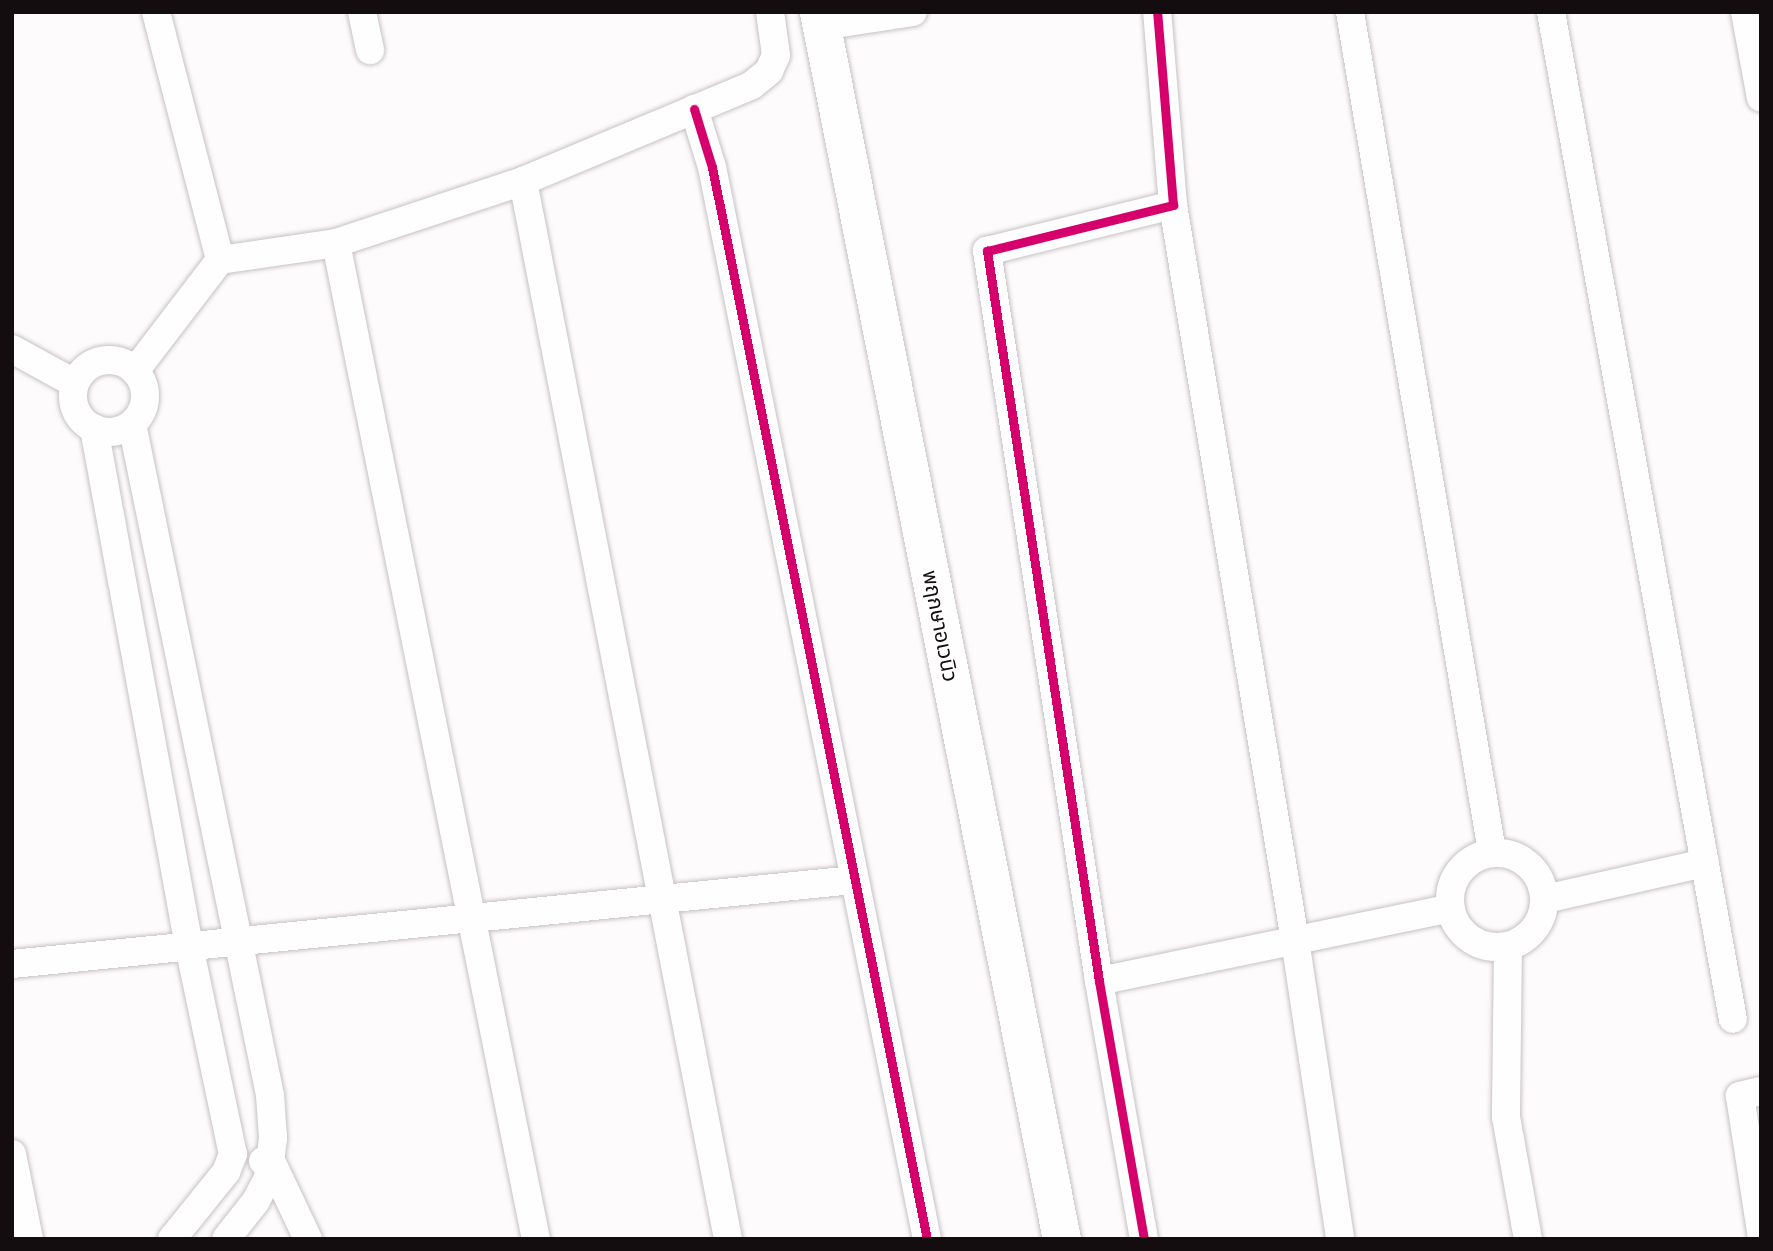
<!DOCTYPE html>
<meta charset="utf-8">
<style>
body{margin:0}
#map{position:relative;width:1773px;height:1251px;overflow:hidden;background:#fdfbfc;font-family:Rubik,"Noto Sans Thai",sans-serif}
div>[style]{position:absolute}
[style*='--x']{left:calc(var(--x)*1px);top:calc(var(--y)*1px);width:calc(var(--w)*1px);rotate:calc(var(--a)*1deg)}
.roads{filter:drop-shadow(0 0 2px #c7c2c3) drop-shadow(0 0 2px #c7c2c3)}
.street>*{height:28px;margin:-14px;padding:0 14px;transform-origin:14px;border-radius:14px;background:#fffeff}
.street>.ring{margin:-14px;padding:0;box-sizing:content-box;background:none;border:28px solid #fffeff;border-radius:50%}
.secondary>*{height:38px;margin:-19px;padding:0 19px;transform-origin:19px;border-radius:19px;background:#fffeff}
.cycleway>*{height:9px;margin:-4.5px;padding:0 4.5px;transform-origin:4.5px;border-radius:4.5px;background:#d6006c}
span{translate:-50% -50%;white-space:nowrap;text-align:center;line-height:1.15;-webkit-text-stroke:5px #fff;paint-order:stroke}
.street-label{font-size:21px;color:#140d0f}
.frame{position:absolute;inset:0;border:14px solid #140d0f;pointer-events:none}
</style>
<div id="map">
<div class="roads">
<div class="street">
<div style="--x:156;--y:12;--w:256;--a:75.5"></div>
<div style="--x:362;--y:12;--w:39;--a:78"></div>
<div style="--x:1350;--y:12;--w:852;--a:80.4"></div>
<div style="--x:1551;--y:12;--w:1023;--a:79.76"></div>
<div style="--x:1745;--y:12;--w:87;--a:79.5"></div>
<div style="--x:821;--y:26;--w:93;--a:-8.7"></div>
<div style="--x:694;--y:109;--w:61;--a:72.8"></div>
<div style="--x:712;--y:167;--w:1093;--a:78.66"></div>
<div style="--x:523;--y:181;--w:1078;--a:79.03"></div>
<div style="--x:1173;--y:205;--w:745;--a:80.58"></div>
<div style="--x:1295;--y:940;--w:302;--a:81.4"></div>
<div style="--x:336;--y:243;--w:1016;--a:78.65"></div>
<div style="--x:12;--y:349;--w:71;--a:28.7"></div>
<div class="ring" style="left:73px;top:360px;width:44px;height:44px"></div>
<div style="--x:135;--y:371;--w:140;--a:-52.6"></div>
<div style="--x:220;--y:260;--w:117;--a:-8.3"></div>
<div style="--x:336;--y:243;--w:197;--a:-18.3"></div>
<div style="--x:523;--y:181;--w:248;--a:-22.7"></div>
<div style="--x:752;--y:85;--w:22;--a:-39"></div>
<div style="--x:769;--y:71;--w:17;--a:-66"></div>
<div style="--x:776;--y:55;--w:43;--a:-97.9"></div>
<div style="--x:132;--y:424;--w:685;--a:78.38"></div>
<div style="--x:270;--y:1095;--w:43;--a:86"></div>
<div style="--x:273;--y:1138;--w:40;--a:97.1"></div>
<div style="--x:268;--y:1178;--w:26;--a:118"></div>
<div style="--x:256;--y:1201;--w:48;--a:128.3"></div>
<div style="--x:94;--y:428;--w:527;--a:79.61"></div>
<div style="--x:189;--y:946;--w:213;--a:78.1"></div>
<div style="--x:233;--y:1154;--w:19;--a:111"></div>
<div style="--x:226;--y:1172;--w:86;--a:128.9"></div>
<div class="ring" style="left:1450px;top:853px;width:66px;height:66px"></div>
<div style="--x:1545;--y:899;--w:164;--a:-12.7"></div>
<div style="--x:1508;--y:946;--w:171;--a:90.7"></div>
<div style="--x:1506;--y:1117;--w:124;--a:79.8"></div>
<div style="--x:12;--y:964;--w:845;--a:-5.7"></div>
<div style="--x:1099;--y:981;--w:359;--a:-11.7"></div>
<div style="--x:1761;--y:1091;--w:22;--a:167"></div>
<div style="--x:1740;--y:1096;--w:138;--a:81.2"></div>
<div style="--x:12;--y:1154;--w:87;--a:78.7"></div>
<div style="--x:263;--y:1161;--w:9;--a:13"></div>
<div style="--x:272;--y:1163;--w:84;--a:64.7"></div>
<div style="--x:1144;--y:1239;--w:262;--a:-99.9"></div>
<div style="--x:1099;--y:981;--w:739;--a:-98.72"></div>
<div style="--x:987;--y:251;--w:192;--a:-13.9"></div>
<div style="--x:1173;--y:205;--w:194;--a:-94.7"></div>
</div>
<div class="secondary">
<div style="--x:819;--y:12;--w:1251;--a:78.8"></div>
</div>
</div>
<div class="cycleway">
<div style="--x:694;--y:109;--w:61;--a:72.8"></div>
<div style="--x:712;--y:167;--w:1093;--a:78.66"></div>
<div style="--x:1144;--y:1239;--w:262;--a:-99.9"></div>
<div style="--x:1099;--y:981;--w:739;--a:-98.72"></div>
<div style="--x:987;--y:251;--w:192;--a:-13.9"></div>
<div style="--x:1173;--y:205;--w:194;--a:-94.7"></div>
</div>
<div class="street-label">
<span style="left:940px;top:626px;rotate:79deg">พฤกษาอเวนิว</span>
</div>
<div class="frame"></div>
</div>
